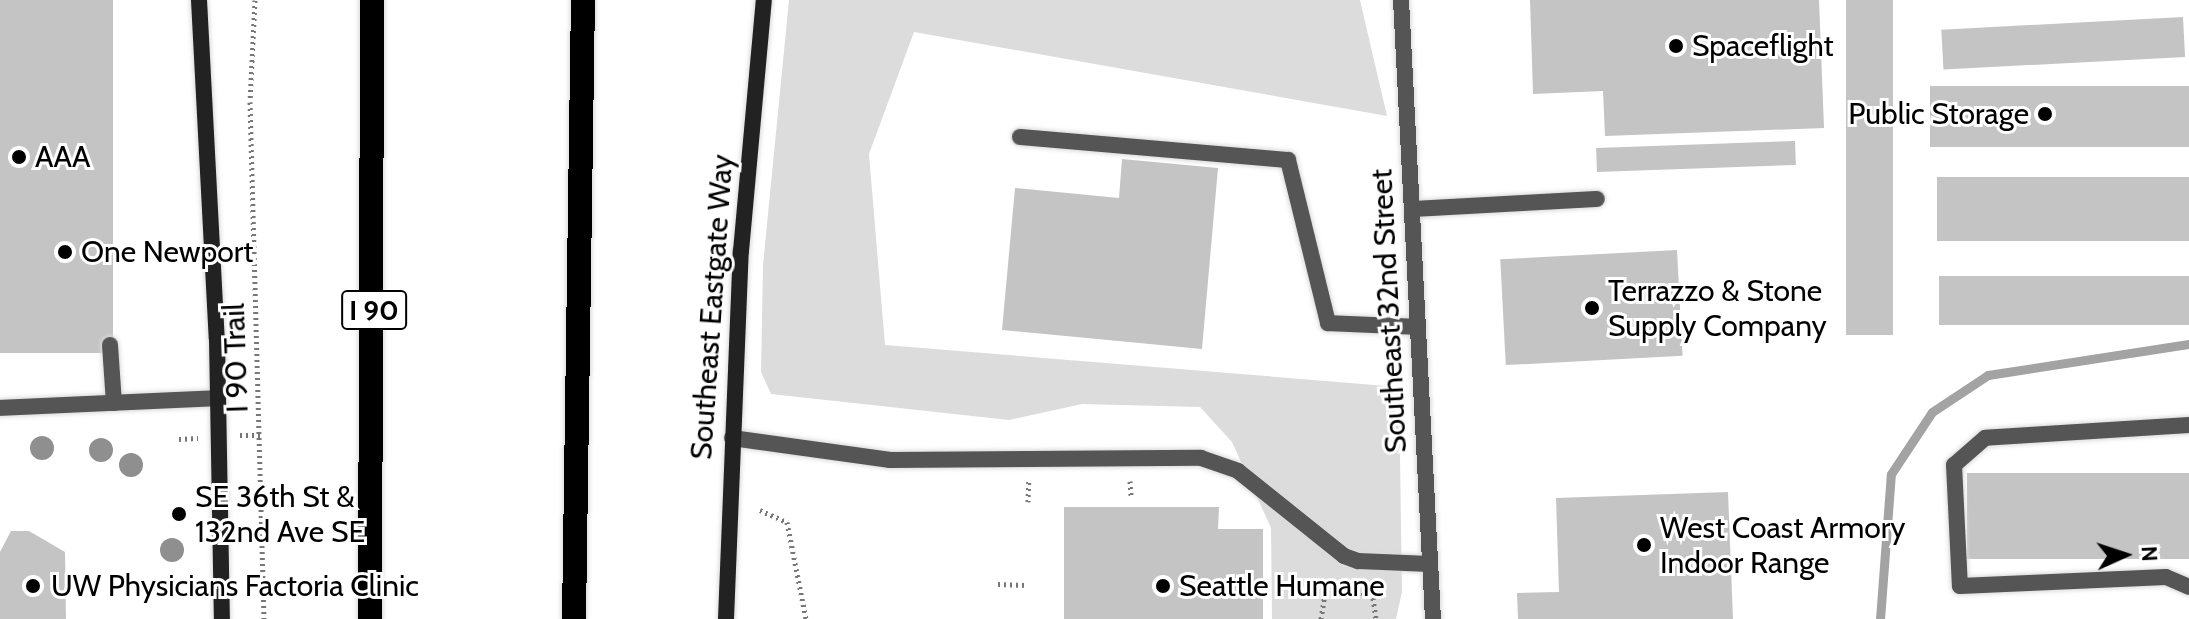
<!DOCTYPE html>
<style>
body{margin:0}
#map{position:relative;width:2189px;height:619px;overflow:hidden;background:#fff;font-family:Cabin,sans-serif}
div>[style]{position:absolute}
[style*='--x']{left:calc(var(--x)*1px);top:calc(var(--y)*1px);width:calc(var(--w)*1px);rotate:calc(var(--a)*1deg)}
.green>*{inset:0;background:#dcdcdc}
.stream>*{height:9px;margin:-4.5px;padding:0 4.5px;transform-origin:4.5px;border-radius:4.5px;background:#a3a3a3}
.building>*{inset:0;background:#c4c4c4;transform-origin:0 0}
.path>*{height:5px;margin-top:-2.5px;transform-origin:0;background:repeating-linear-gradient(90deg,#777 0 2px,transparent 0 6px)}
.roads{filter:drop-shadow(0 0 2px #dbdbdb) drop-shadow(0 0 2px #dbdbdb)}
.service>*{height:16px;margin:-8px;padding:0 8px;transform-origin:8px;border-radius:8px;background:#555}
.secondary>*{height:16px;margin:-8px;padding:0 8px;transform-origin:8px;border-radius:8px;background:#222}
.motorway>*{height:24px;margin:-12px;padding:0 12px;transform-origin:12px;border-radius:12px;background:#000}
.trees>*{width:24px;height:24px;margin:-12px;border-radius:50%;background:#8f8f8f}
.dots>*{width:22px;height:22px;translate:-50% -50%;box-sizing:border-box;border:4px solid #fff;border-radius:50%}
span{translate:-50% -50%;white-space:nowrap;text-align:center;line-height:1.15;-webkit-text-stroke:6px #fff;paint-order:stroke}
.shield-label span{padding:2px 6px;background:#fff;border:2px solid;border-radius:6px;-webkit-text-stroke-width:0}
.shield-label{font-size:28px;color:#000;font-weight:700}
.poi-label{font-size:30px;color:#000}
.left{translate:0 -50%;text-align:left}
.right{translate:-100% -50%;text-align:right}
.street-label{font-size:30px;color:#000}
.north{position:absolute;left:2085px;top:515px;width:80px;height:80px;-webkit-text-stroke:6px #fff;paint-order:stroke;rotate:87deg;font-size:22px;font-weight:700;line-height:32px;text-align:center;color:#000}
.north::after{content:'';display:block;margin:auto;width:28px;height:36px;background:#000;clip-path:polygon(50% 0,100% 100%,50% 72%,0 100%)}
</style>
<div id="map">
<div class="green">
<div style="clip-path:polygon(789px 0,1360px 0,1387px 116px,914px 32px,869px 154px,885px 345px,1399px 387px,1402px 592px,1396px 619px,1272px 619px,1271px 528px,1232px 442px,1200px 407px,1082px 404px,1009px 420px,771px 394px,761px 372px,763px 265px)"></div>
</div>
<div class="stream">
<div style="--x:1880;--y:619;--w:145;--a:-85.7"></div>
<div style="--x:1891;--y:474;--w:74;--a:-56.5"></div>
<div style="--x:1932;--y:412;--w:67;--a:-33.5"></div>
<div style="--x:1988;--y:375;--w:203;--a:-8.8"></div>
</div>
<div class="building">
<div style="left:0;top:0;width:113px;height:353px"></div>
<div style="clip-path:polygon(1530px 0,1819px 0,1824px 128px,1605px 136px,1603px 91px,1533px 94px)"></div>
<div style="left:1846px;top:0;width:47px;height:335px"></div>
<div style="left:2183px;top:17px;width:40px;height:242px;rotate:87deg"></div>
<div style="left:2189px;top:86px;width:61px;height:259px;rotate:90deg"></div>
<div style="left:1795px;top:141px;width:24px;height:199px;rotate:88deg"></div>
<div style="clip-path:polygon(1122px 159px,1218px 168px,1202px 349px,1002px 330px,1015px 188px,1119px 198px)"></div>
<div style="left:2189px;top:177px;width:64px;height:252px;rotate:90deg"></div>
<div style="left:1677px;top:250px;width:106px;height:177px;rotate:87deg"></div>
<div style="left:2189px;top:276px;width:49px;height:250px;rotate:90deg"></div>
<div style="left:2189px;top:473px;width:86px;height:222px;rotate:90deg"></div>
<div style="clip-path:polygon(1728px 492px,1733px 619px,1518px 619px,1517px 593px,1559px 592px,1556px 498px)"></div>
<div style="clip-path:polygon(1064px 507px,1219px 507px,1218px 529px,1263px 529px,1263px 619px,1064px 619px)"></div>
<div style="clip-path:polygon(11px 531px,29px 531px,65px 552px,66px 619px,0 619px,0 552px)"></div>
</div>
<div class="path">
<div style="--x:255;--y:0;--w:102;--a:92.8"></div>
<div style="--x:250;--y:102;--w:517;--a:88.45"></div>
<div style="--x:240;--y:435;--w:21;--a:0"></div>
<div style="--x:179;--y:439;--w:19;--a:-3"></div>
<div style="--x:1130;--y:481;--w:15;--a:86"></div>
<div style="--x:1028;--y:502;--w:23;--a:-88"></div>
<div style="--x:760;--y:510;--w:30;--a:24"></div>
<div style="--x:787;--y:522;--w:99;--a:78.9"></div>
<div style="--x:998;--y:584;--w:26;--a:2"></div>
<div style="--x:1321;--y:619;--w:24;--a:-81"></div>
<div style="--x:1325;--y:595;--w:31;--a:-9"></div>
<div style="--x:1356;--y:590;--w:19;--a:25"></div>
<div style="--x:1373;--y:598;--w:21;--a:82"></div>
</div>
<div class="roads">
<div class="service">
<div style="--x:1401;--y:0;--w:620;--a:87.04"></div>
<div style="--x:1020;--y:137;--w:269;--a:4.9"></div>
<div style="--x:1288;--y:160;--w:168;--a:76.2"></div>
<div style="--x:1328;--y:323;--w:90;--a:2.5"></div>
<div style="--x:1412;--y:209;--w:185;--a:-3.1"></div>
<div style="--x:110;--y:345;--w:58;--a:86.1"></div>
<div style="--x:0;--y:408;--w:218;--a:-2.6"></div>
<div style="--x:2189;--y:425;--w:204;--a:176.4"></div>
<div style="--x:1985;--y:438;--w:41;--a:138.9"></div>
<div style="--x:1954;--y:465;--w:121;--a:87.2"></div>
<div style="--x:1960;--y:586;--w:206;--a:-2.5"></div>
<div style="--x:2166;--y:577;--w:25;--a:23"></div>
<div style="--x:732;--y:438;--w:160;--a:7.9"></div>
<div style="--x:890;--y:460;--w:311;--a:-0.4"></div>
<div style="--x:1201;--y:458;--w:39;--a:19"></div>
<div style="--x:1238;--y:471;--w:136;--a:38.7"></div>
<div style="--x:1344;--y:556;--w:15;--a:20"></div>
<div style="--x:1358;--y:561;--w:72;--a:2.4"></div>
</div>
<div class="secondary">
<div style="--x:199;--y:0;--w:339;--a:87"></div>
<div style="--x:217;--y:339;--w:280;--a:89"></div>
<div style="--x:726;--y:619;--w:368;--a:-87.7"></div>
<div style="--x:741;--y:251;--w:252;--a:-84.8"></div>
</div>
<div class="motorway">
<div style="--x:370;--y:619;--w:619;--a:-89.81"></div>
<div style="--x:574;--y:619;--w:619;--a:-89.17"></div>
</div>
</div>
<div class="trees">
<div style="left:42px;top:448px"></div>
<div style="left:101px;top:450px"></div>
<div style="left:131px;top:465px"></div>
<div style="left:172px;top:550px"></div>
</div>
<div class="dots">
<div style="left:1676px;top:46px;background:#000"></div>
<div style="left:2045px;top:114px;background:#000"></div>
<div style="left:19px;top:157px;background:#000"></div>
<div style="left:65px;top:252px;background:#000"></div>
<div style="left:1592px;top:308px;background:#000"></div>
<div style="left:179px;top:514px;background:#000"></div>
<div style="left:1644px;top:545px;background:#000"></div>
<div style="left:33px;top:586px;background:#000"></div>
<div style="left:1163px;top:586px;background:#000"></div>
</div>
<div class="shield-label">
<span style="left:374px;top:310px">I 90</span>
</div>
<div class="poi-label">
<span class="left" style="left:1692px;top:46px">Spaceflight</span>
<span class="right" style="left:2029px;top:114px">Public Storage</span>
<span class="left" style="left:35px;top:157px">AAA</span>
<span class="left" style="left:81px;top:252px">One Newport</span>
<span class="left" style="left:1608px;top:308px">Terrazzo &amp; Stone<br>Supply Company</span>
<span class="left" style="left:195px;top:514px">SE 36th St &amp;<br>132nd Ave SE</span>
<span class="left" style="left:1660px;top:545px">West Coast Armory<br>Indoor Range</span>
<span class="left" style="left:51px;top:586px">UW Physicians Factoria Clinic</span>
<span class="left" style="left:1179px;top:586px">Seattle Humane</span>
</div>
<div class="street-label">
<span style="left:712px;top:307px;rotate:-86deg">Southeast Eastgate Way</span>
<span style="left:1389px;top:311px;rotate:-93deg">Southeast 32nd Street</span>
<span style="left:236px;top:358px;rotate:-92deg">I 90 Trail</span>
</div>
<div class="north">N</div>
</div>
